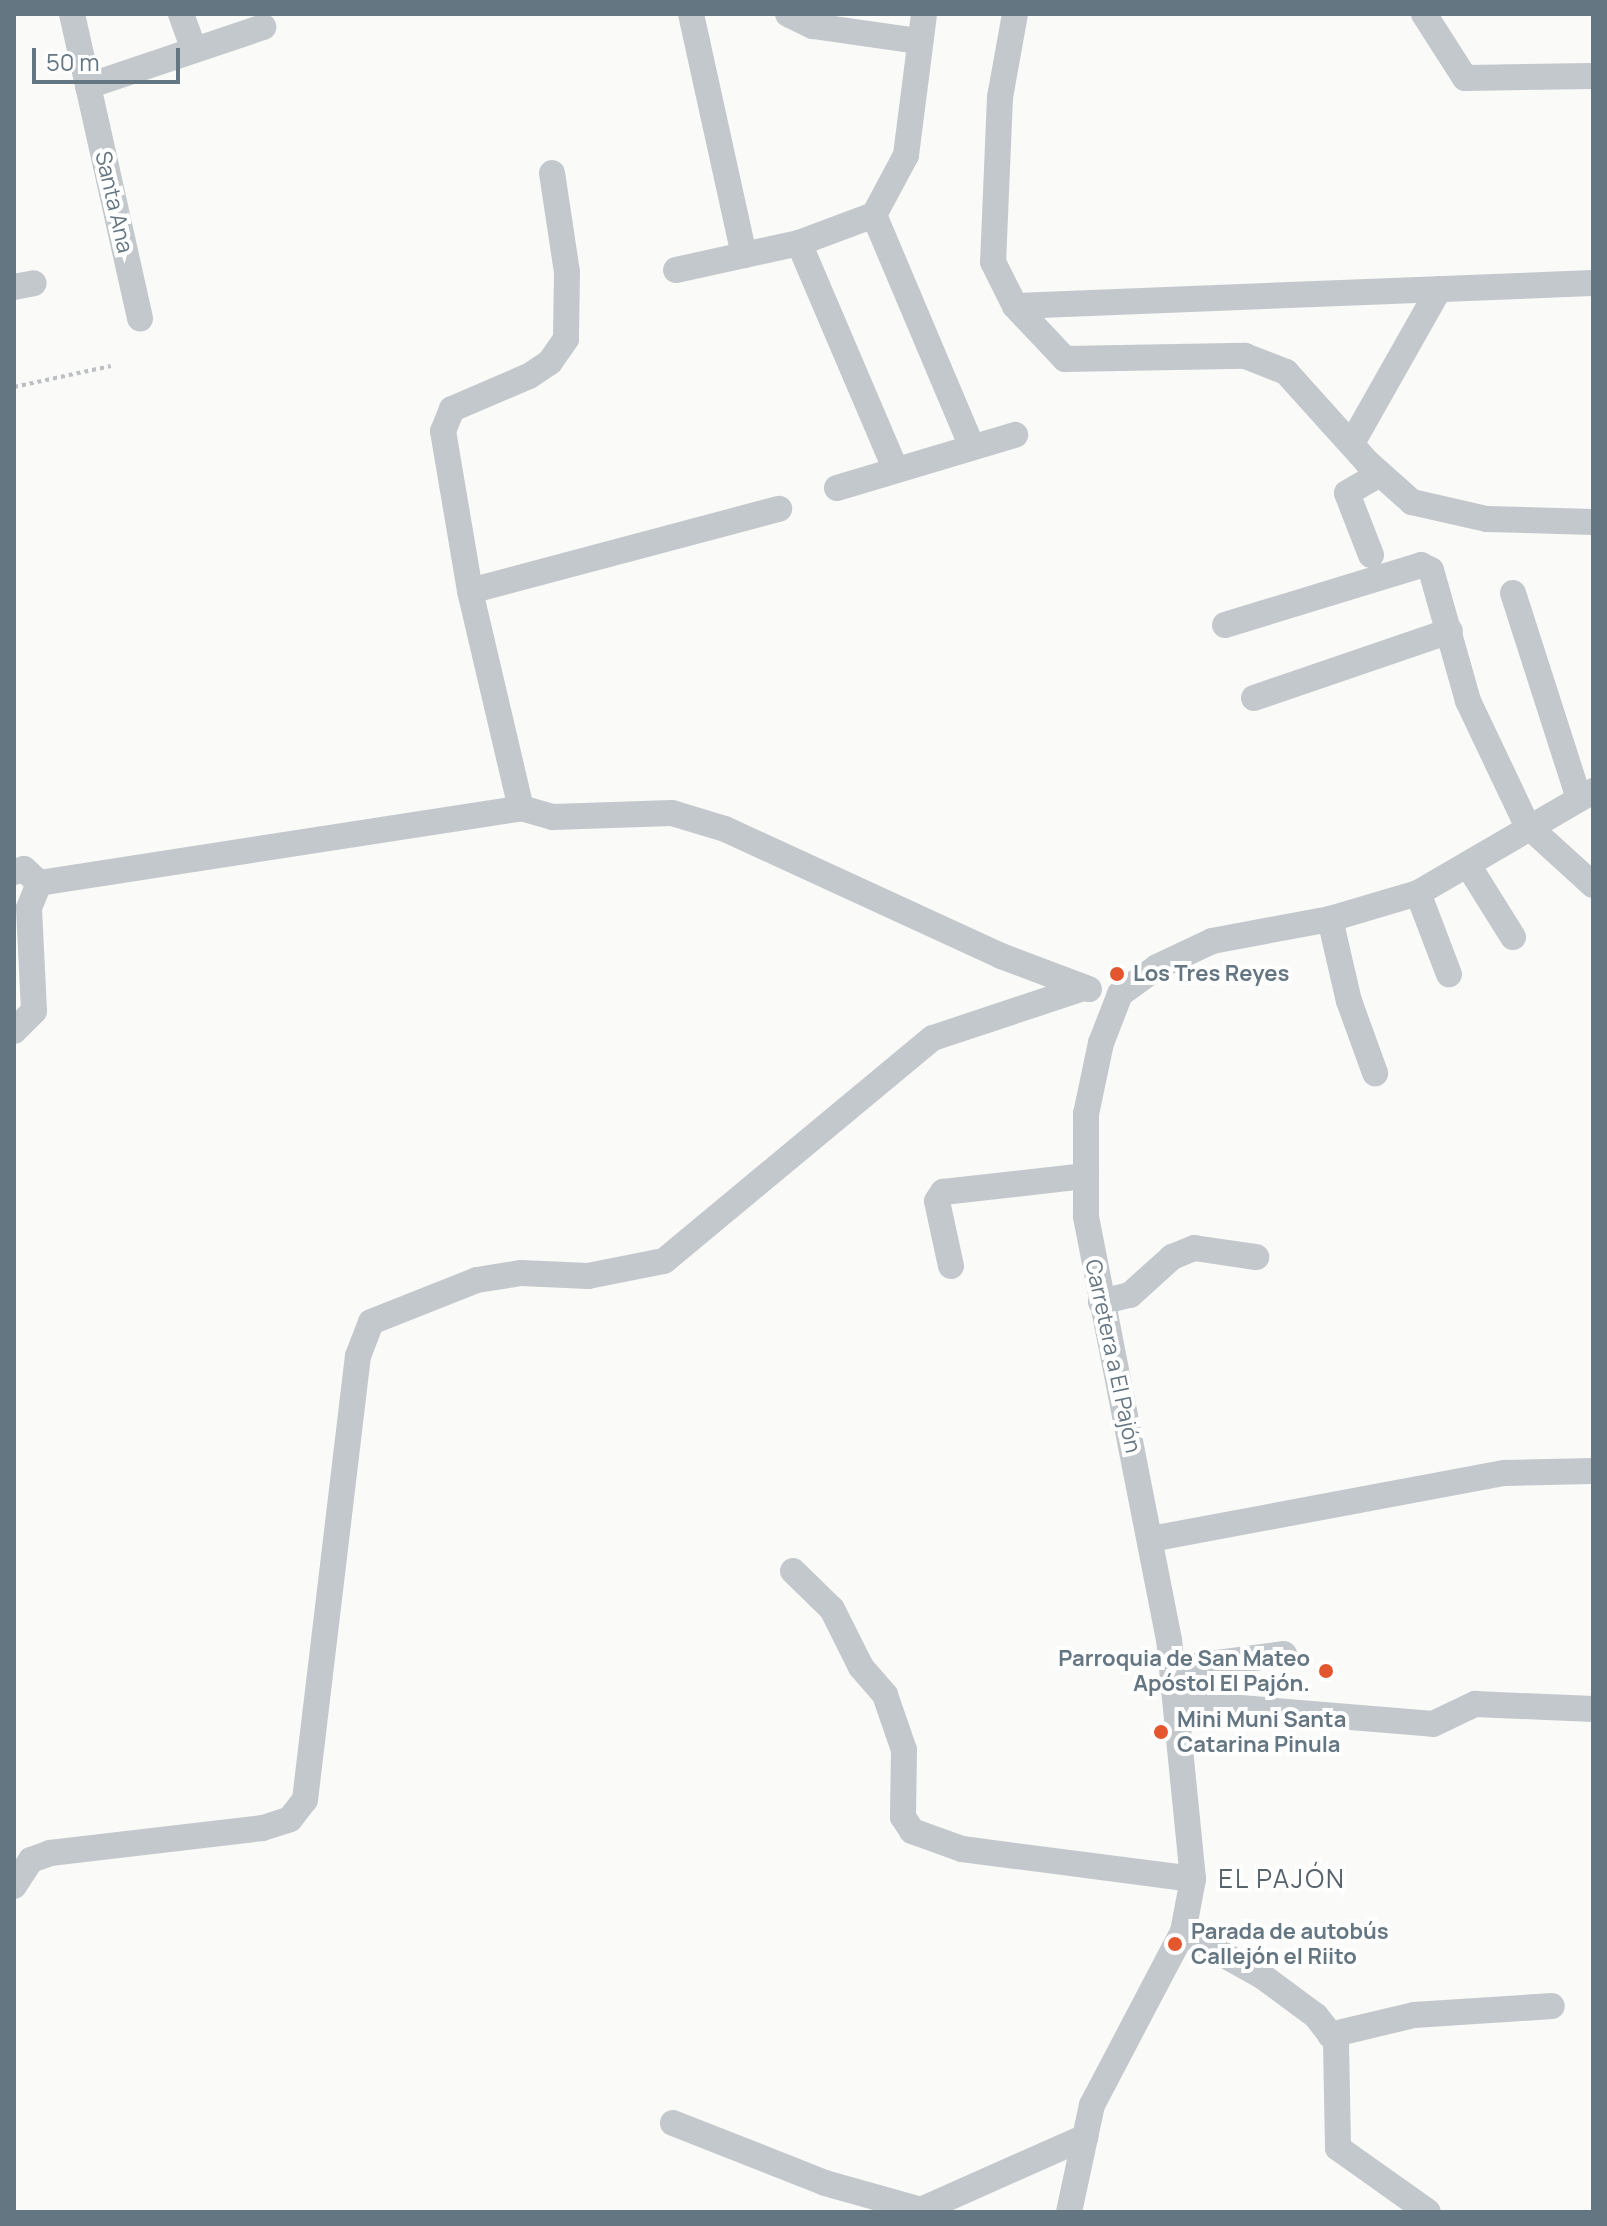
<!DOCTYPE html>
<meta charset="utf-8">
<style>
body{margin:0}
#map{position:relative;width:1607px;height:2226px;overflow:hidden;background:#fafaf8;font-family:Manrope,sans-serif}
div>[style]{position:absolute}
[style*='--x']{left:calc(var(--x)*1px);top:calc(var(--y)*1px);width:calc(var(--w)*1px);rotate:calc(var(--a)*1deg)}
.path>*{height:4px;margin-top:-2px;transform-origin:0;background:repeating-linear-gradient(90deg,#bbbfc2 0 4px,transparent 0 8px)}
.minor>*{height:26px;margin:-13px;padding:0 13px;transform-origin:13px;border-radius:13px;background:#c3c8cc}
.dots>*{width:22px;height:22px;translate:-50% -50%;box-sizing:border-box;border:4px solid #fff;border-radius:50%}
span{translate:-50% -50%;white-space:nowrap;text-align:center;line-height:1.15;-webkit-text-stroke:8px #fff;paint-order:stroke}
.street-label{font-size:22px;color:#657683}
.poi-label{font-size:22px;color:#657683;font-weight:700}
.left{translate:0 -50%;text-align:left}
.right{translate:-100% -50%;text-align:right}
.quarter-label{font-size:26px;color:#57646e;letter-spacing:2px}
.frame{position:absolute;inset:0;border:16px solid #657683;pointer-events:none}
.scale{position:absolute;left:32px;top:48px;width:148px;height:36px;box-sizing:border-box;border:4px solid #657683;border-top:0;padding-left:10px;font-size:24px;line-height:28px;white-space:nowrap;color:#657683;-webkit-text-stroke:6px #fff;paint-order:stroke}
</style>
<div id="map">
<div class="path">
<div style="--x:14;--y:387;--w:99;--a:-12.2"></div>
</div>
<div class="minor">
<div style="--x:72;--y:14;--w:312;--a:77.4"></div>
<div style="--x:181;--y:14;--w:38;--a:70"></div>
<div style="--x:691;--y:14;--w:247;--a:77.6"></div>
<div style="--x:788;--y:14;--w:28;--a:26"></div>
<div style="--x:813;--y:26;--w:107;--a:8.1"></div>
<div style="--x:1015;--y:14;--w:84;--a:100.2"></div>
<div style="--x:1000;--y:97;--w:165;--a:92.4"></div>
<div style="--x:993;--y:262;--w:49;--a:63.4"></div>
<div style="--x:1015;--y:306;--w:578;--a:-2.28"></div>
<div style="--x:1424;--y:14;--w:76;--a:57.4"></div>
<div style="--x:1465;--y:78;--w:128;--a:-0.9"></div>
<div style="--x:88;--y:86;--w:185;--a:-18.6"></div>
<div style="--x:552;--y:173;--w:100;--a:81.4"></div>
<div style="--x:567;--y:272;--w:67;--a:90.9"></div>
<div style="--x:566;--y:339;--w:28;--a:125"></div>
<div style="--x:550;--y:362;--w:25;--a:146"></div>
<div style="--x:529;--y:376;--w:84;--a:156.8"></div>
<div style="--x:452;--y:409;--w:24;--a:112"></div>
<div style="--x:443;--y:431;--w:162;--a:80.4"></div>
<div style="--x:470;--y:591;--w:223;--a:76.8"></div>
<div style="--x:521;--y:808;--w:33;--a:16"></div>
<div style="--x:553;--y:817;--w:119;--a:-1.9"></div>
<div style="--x:672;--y:813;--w:55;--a:16.8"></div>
<div style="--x:725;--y:829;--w:304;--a:24.7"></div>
<div style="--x:1001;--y:956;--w:94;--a:20.6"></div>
<div style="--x:874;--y:215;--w:252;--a:67.1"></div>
<div style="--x:799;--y:243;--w:247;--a:66.9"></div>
<div style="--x:676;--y:270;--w:126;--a:-12.4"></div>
<div style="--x:799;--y:243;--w:80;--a:-20.5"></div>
<div style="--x:874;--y:215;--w:68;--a:-61.9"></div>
<div style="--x:906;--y:155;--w:142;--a:-82.7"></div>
<div style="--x:14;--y:287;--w:20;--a:-11"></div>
<div style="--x:1015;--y:306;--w:73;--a:46.7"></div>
<div style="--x:1065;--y:359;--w:180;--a:-1"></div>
<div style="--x:1245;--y:356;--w:44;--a:21.3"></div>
<div style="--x:1286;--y:372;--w:122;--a:48"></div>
<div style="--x:1368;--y:463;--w:59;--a:41.6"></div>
<div style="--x:1412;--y:502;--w:77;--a:12.8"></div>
<div style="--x:1487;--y:519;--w:106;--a:1.6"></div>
<div style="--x:1352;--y:443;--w:177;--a:-60.5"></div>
<div style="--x:837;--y:488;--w:186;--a:-16.6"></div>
<div style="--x:1371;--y:555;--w:66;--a:-111.2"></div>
<div style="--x:1347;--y:493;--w:38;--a:-30"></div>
<div style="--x:470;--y:591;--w:320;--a:-14.9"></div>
<div style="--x:1513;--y:593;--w:216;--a:72.2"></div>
<div style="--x:1225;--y:625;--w:205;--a:-17"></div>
<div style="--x:1421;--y:565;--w:11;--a:27"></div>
<div style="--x:1431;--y:570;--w:136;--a:74.2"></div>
<div style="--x:1468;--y:701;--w:137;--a:64.6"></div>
<div style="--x:1527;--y:825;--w:89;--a:42.3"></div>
<div style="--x:1254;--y:698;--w:207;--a:-18.9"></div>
<div style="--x:1468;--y:865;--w:85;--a:58"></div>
<div style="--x:14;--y:872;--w:10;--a:-17"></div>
<div style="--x:24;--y:869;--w:21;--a:43"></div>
<div style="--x:1418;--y:893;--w:87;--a:69.1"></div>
<div style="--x:1330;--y:919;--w:84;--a:77"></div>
<div style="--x:1349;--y:1001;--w:77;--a:70.1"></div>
<div style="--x:14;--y:1031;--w:28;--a:-45"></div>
<div style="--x:34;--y:1011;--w:103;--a:-92.8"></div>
<div style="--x:29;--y:908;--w:27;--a:-68"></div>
<div style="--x:39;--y:883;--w:488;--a:-8.8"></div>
<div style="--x:951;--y:1266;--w:66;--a:-102.2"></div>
<div style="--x:937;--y:1201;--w:11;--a:-56"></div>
<div style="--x:943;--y:1192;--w:144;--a:-6.4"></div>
<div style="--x:1101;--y:1302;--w:30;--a:-14"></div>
<div style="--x:1130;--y:1295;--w:57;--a:-42.1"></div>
<div style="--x:1172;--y:1257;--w:24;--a:-22"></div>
<div style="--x:1194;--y:1248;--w:63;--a:8.3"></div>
<div style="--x:1151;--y:1539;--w:360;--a:-10.6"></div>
<div style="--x:1505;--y:1473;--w:88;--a:-1.3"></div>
<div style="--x:793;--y:1571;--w:54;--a:44.3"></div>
<div style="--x:832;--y:1609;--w:65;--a:63.4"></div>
<div style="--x:861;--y:1667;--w:37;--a:49"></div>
<div style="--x:885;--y:1695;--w:58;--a:70.9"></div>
<div style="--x:904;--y:1750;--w:67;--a:90.9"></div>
<div style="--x:903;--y:1817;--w:17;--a:57"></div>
<div style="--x:912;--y:1831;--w:53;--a:19.8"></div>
<div style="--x:962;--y:1849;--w:233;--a:7.4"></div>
<div style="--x:1173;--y:1669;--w:112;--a:-7.7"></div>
<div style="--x:1179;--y:1703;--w:255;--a:4.7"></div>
<div style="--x:1433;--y:1724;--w:47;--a:-25.5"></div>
<div style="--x:1475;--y:1704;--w:118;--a:2.4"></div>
<div style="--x:14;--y:1886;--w:31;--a:-57"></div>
<div style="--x:31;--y:1860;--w:20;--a:-20"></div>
<div style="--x:50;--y:1853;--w:214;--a:-6.7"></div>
<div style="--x:263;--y:1828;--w:28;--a:-18"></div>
<div style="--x:290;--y:1819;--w:24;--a:-52"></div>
<div style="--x:305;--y:1800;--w:447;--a:-83.2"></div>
<div style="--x:358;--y:1356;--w:36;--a:-69"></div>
<div style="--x:371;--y:1322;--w:114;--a:-21.6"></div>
<div style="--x:477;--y:1280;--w:45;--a:-9"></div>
<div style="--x:521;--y:1273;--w:67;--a:2.6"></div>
<div style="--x:588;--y:1276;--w:77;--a:-11.2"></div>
<div style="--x:664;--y:1261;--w:349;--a:-39.7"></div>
<div style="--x:933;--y:1038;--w:158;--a:-18.4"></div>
<div style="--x:1183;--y:1932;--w:90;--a:29.1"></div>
<div style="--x:1262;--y:1976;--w:67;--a:36.5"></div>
<div style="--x:1316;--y:2016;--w:33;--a:52"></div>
<div style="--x:1336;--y:2042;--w:106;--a:88.9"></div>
<div style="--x:1338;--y:2148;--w:110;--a:35.4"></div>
<div style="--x:1330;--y:2035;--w:86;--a:-13.4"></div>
<div style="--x:1414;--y:2015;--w:138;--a:-3.7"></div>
<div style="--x:673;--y:2123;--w:163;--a:21.5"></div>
<div style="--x:825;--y:2183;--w:100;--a:15.7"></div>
<div style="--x:921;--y:2210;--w:180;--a:-24"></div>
<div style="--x:1069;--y:2212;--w:109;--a:-77.9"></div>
<div style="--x:1092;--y:2105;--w:195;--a:-62.3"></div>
<div style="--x:1183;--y:1932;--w:54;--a:-79.3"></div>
<div style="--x:1193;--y:1879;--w:240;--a:-95.7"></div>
<div style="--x:1169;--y:1640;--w:432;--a:-101.1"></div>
<div style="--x:1086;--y:1216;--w:102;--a:-90"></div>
<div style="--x:1086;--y:1114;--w:73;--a:-78.1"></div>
<div style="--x:1101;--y:1043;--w:53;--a:-68.8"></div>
<div style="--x:1120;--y:994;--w:46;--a:-36.1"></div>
<div style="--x:1157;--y:967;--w:61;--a:-25.3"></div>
<div style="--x:1212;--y:941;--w:120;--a:-10.6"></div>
<div style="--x:1330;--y:919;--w:92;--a:-16.5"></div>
<div style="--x:1418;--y:893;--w:203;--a:-30.2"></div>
</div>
<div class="dots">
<div style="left:1117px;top:974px;background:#e4572e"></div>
<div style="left:1326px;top:1671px;background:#e4572e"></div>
<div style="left:1161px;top:1732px;background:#e4572e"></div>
<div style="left:1175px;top:1944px;background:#e4572e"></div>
</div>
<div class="street-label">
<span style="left:114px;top:202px;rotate:77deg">Santa Ana</span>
<span style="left:1113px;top:1356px;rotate:78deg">Carretera a El Pajón</span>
</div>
<div class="poi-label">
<span class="left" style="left:1133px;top:974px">Los Tres Reyes</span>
<span class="right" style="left:1310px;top:1671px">Parroquia de San Mateo<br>Apóstol El Pajón.</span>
<span class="left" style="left:1177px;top:1732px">Mini Muni Santa<br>Catarina Pinula</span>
<span class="left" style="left:1191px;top:1944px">Parada de autobús<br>Callejón el Riito</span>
</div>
<div class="quarter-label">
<span style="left:1282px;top:1879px">EL PAJÓN</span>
</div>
<div class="frame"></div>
<div class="scale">50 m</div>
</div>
